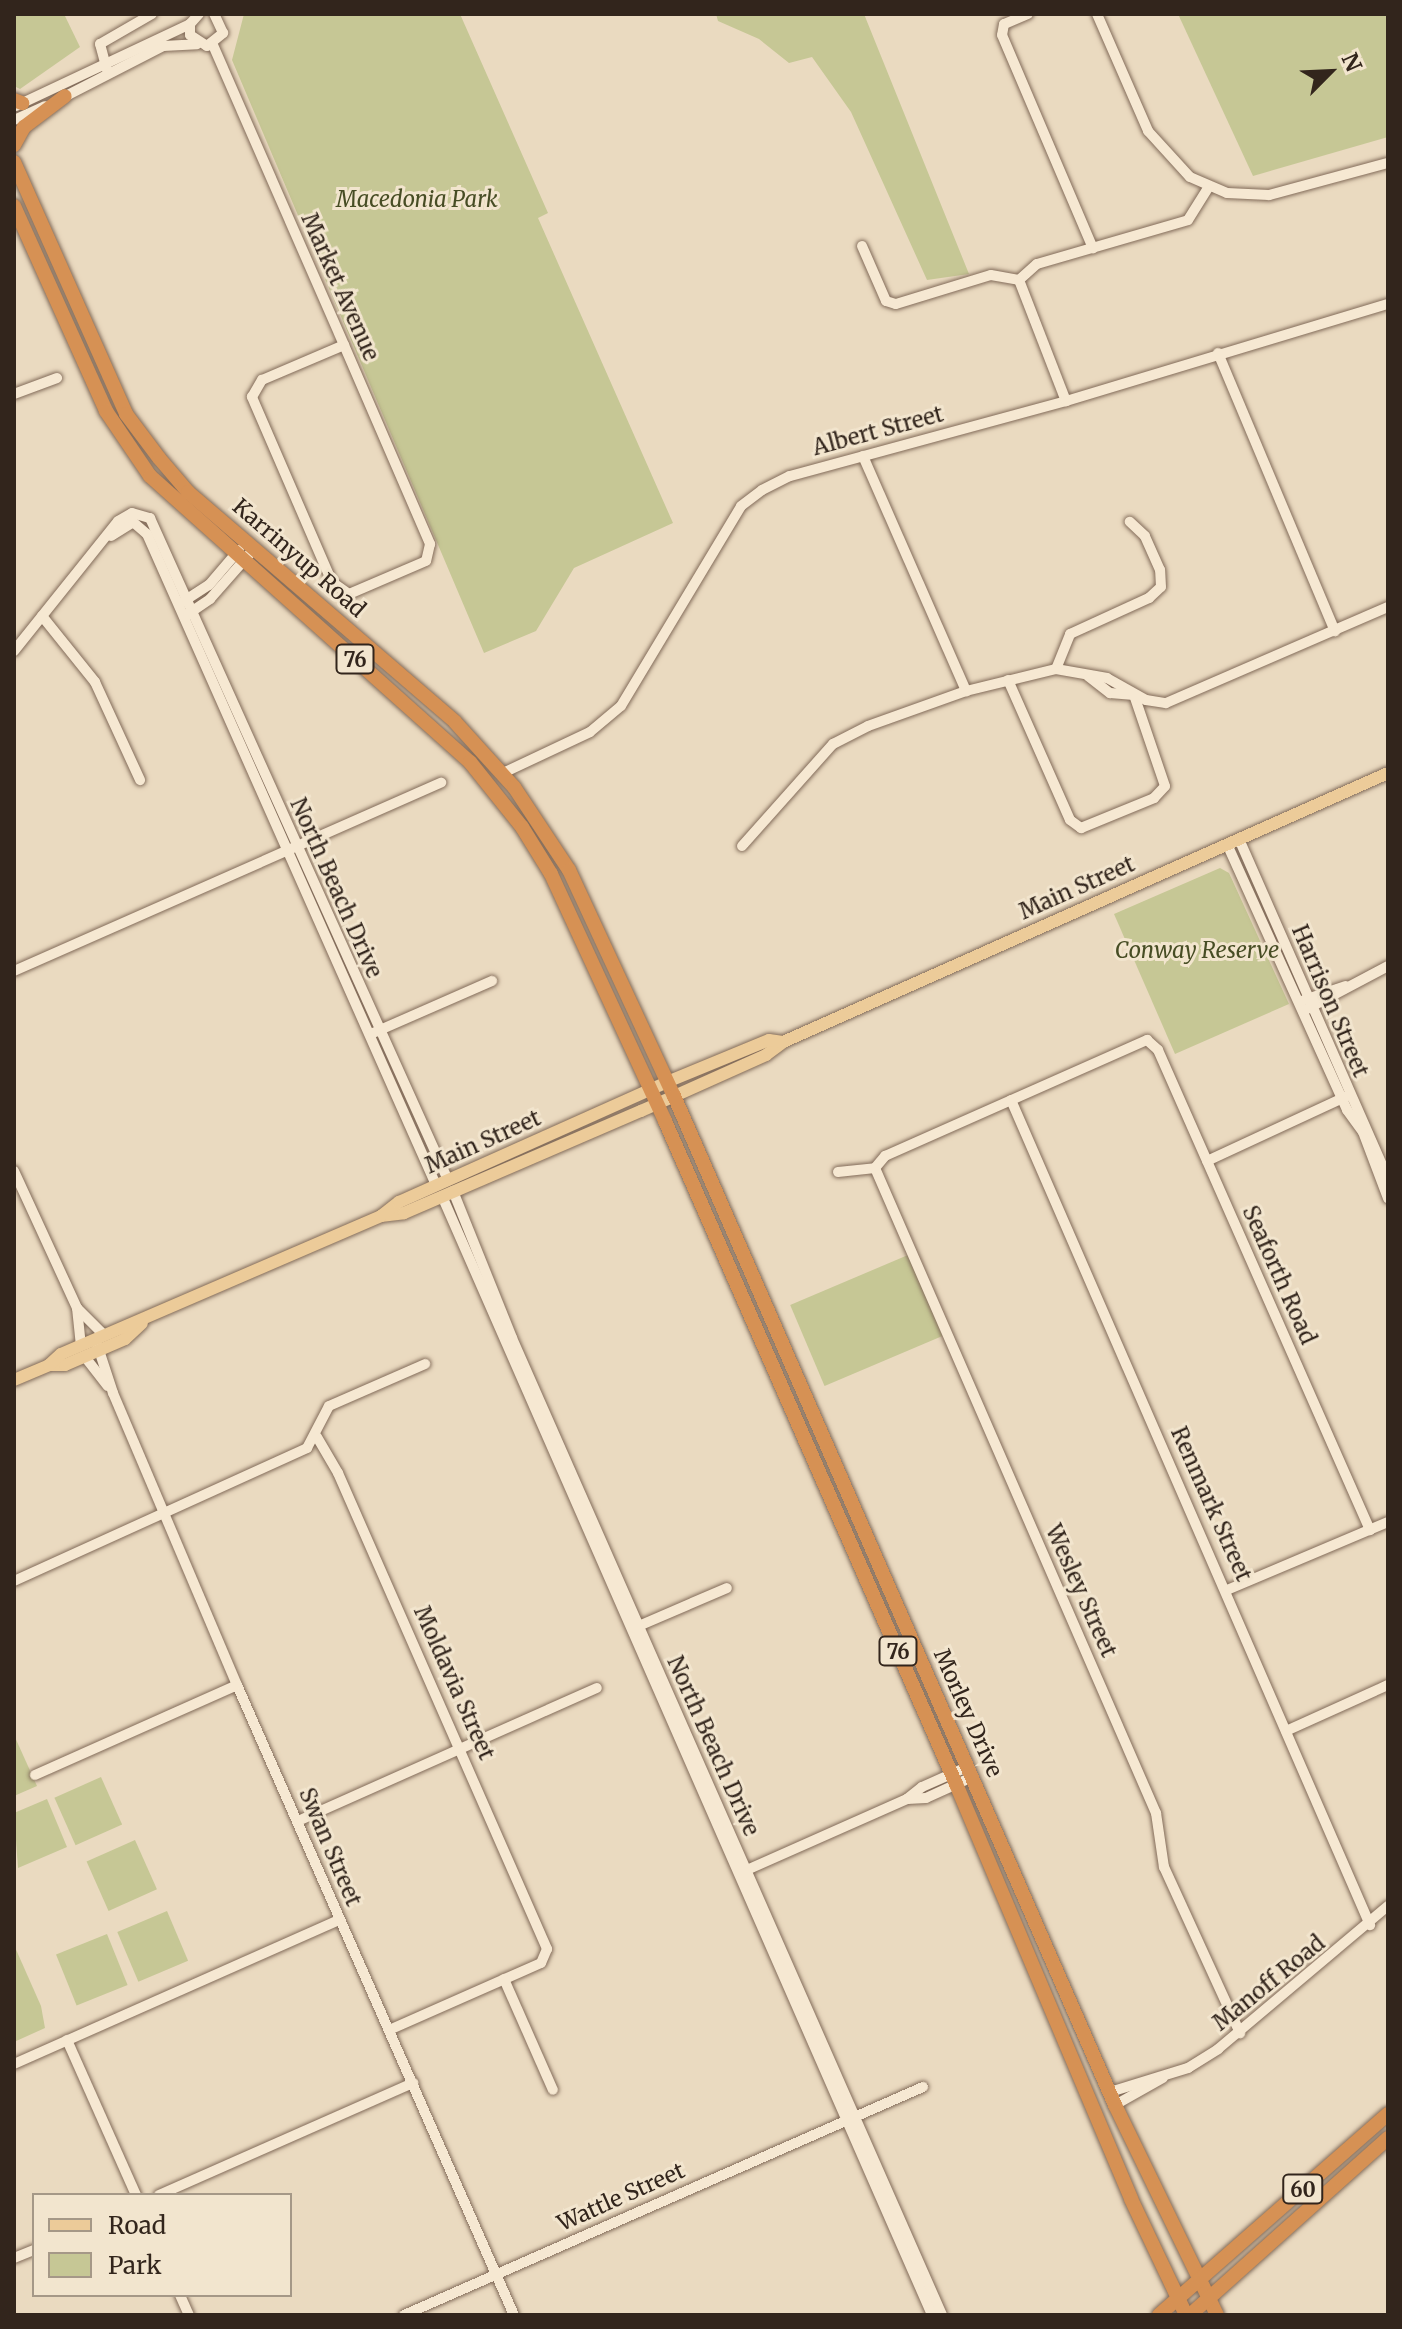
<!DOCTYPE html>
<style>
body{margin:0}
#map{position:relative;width:1402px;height:2329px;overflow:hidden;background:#eadac0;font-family:Merriweather,serif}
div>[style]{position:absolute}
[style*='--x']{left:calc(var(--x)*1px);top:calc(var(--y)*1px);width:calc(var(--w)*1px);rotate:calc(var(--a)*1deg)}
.green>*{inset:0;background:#c6c795;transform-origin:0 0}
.roads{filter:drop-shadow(0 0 2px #826b59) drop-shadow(0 0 2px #826b59)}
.minor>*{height:10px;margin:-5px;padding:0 5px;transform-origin:5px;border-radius:5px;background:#f6e8d2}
.major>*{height:12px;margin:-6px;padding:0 6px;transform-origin:6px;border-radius:6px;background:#eccb99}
.highway>*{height:14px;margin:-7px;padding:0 7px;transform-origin:7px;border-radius:7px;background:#d69154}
span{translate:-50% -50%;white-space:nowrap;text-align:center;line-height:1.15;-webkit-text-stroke:6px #f2e5ce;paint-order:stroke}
.shield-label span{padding:2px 6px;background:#f2e5ce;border:2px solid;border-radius:6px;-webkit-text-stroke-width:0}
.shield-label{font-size:20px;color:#32251c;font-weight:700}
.park-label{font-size:22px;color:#474d24;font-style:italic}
.street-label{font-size:22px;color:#32251c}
.frame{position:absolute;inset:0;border:16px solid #32251c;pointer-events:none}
.legend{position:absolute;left:32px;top:2193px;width:260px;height:104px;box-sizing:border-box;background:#f2e5ce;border:2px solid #a59887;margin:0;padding:10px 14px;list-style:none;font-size:24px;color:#32251c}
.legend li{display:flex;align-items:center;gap:16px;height:40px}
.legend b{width:40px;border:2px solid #a59887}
.north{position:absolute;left:1290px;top:32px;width:80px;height:80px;-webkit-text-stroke:6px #f2e5ce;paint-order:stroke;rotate:66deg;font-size:22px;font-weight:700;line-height:32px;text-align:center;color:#32251c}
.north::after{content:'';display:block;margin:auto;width:28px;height:36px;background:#32251c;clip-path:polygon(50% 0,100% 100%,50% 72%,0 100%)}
</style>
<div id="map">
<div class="green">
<div style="clip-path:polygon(14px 14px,64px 14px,80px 47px,20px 89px,14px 86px)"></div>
<div style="clip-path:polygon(244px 14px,460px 14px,548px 213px,538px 218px,673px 523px,574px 568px,536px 631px,484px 653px,232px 60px)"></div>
<div style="clip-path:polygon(716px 14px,864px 14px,969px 274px,927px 280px,851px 112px,812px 57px,789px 63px,759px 39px,718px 21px)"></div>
<div style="clip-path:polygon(1178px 14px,1388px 14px,1388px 137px,1253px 176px)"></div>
<div style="clip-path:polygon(1220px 868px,1229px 873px,1289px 1004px,1175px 1054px,1114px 914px)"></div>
<div style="left:908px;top:1255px;width:88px;height:128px;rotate:67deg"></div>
<div style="clip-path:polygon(14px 1735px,37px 1786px,14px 1796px)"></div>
<div style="left:101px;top:1777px;width:52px;height:51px;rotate:66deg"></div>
<div style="clip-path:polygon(47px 1799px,67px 1847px,18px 1868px,14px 1813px)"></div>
<div style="left:135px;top:1840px;width:54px;height:53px;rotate:66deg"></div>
<div style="left:167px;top:1911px;width:54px;height:54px;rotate:67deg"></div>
<div style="left:107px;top:1934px;width:55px;height:55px;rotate:68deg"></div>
<div style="clip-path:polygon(14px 1945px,41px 2006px,45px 2028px,14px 2042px)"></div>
</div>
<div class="roads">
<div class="minor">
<div style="--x:199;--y:14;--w:13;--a:132"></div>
<div style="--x:190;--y:24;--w:11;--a:90"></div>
<div style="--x:190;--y:35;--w:20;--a:33"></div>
<div style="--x:207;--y:46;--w:21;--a:-39"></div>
<div style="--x:223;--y:33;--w:21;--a:-115"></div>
<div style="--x:1028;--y:14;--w:26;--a:157"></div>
<div style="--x:1004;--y:24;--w:11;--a:100"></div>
<div style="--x:1002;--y:35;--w:232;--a:66.9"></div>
<div style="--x:1097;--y:14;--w:128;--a:66.4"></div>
<div style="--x:1148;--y:131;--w:62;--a:47.6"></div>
<div style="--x:1190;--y:177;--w:40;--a:23.4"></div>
<div style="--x:1227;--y:193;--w:42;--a:2.7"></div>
<div style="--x:1269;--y:195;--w:123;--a:-15.1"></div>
<div style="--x:213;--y:45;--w:327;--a:66.4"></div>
<div style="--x:344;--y:345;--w:217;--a:66.6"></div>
<div style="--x:430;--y:544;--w:17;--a:103"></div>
<div style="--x:426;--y:561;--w:84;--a:156.8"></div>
<div style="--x:349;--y:594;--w:21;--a:-145"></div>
<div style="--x:332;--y:582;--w:202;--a:-113.4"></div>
<div style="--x:252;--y:397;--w:20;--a:-60"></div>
<div style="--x:262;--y:380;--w:89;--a:-23.1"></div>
<div style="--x:107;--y:70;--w:27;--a:-105"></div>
<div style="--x:100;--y:44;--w:60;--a:-30"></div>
<div style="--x:60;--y:99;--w:116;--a:-27.2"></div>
<div style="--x:163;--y:46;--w:34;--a:-3"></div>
<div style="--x:16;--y:106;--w:192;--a:-25.2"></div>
<div style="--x:14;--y:120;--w:34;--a:-24"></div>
<div style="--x:862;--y:246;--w:60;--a:66.4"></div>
<div style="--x:886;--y:301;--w:10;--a:17"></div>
<div style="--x:896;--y:304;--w:99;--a:-17"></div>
<div style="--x:991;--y:275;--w:28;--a:10"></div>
<div style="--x:1019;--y:280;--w:24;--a:-42"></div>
<div style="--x:1037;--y:264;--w:157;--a:-16.2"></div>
<div style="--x:1188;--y:220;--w:40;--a:-58"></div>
<div style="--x:1019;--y:280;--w:130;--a:68.8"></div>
<div style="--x:1218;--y:353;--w:302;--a:67.2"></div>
<div style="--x:14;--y:394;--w:46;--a:-20.4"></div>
<div style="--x:863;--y:456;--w:257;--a:66.3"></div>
<div style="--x:111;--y:536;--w:26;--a:-32"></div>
<div style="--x:133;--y:522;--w:18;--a:41"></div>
<div style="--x:147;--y:534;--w:712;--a:66.06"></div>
<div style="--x:181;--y:603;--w:33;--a:-33"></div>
<div style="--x:209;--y:585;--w:46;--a:-49.4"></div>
<div style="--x:188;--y:614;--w:27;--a:-34"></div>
<div style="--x:210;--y:599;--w:67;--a:-48.7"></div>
<div style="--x:42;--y:616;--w:85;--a:51.2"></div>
<div style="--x:95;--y:682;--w:108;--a:65.3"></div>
<div style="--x:14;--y:651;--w:166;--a:-51.3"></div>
<div style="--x:118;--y:521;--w:16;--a:-30"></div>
<div style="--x:132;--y:513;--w:19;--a:16"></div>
<div style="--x:150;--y:518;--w:726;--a:65.77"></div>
<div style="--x:1056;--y:669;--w:38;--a:-68"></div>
<div style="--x:1070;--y:634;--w:87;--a:-24.5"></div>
<div style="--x:1149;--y:598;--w:16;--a:-43"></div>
<div style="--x:1161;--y:587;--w:17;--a:-93"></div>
<div style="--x:1160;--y:570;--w:37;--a:-114"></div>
<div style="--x:1145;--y:536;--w:21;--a:-137"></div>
<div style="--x:1088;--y:676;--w:28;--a:38"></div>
<div style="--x:1110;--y:693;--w:24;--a:5"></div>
<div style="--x:1008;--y:680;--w:153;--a:66.1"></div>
<div style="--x:1070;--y:820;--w:14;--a:36"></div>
<div style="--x:1081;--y:828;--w:79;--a:-22.3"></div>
<div style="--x:1154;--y:798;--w:16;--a:-47"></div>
<div style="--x:1165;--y:786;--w:96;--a:-108.8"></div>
<div style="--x:503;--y:773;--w:96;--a:-25.2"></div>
<div style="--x:590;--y:732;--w:40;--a:-40"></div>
<div style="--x:621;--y:706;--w:233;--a:-59"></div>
<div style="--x:741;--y:506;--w:26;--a:-37"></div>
<div style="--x:762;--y:490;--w:31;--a:-27"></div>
<div style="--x:790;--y:476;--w:286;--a:-15.2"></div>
<div style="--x:1066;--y:401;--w:336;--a:-16.8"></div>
<div style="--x:1239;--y:839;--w:370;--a:66.3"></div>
<div style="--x:1227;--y:844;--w:292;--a:65.7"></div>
<div style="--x:1347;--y:1110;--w:27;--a:54"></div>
<div style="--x:1363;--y:1132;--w:71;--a:69.3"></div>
<div style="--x:742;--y:846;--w:137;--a:-48.3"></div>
<div style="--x:833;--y:744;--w:39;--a:-27"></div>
<div style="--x:868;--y:726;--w:104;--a:-19.7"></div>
<div style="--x:966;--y:691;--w:93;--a:-13.7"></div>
<div style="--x:1056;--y:669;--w:52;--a:10"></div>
<div style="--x:1107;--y:678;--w:45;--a:29.4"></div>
<div style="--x:1146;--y:700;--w:20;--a:9"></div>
<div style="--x:1166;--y:703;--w:242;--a:-23.4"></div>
<div style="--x:14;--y:971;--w:467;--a:-23.8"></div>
<div style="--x:1304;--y:1000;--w:44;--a:-18.4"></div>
<div style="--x:1305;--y:1010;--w:94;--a:-27.9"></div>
<div style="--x:373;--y:1033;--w:130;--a:-23.6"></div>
<div style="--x:1011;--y:1100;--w:900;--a:66.48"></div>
<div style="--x:1207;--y:1161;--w:154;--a:-24.9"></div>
<div style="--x:875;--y:1168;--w:704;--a:66.46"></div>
<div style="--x:1156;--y:1813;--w:55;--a:81.6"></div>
<div style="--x:1164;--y:1867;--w:183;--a:65.4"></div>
<div style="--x:14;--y:1171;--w:151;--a:65.3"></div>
<div style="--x:77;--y:1308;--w:38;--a:45"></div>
<div style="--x:838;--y:1172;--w:37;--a:-6"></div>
<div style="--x:875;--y:1168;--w:16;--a:-50"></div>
<div style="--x:885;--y:1156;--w:287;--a:-23.9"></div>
<div style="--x:1147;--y:1040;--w:15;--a:42"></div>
<div style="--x:1158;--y:1050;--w:525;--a:66.17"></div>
<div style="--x:453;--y:1191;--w:158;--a:68.1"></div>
<div style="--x:512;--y:1338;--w:1067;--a:66.24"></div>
<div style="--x:442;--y:1196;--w:1222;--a:66.35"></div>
<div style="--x:77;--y:1308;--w:37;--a:84"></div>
<div style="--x:97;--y:1344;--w:52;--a:71.9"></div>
<div style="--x:113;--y:1393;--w:317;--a:67"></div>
<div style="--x:237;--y:1685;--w:688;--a:66.27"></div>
<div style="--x:85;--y:1357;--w:37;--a:52"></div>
<div style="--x:317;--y:1437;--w:42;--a:59.7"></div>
<div style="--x:338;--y:1473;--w:520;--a:66.29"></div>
<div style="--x:547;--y:1949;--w:15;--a:113"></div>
<div style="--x:541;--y:1963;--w:166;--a:156.2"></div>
<div style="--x:14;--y:1581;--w:322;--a:-24.4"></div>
<div style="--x:307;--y:1448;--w:47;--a:-62.4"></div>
<div style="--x:329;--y:1406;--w:105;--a:-23.6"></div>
<div style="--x:1227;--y:1590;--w:175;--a:-22.9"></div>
<div style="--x:634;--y:1628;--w:101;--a:-23.3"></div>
<div style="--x:1286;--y:1731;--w:112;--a:-24.3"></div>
<div style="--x:35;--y:1775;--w:221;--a:-24"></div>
<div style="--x:907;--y:1799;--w:19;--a:-3"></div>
<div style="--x:926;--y:1798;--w:51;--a:-24.5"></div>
<div style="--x:298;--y:1821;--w:327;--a:-24"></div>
<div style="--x:740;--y:1873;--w:183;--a:-23.9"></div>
<div style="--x:907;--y:1799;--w:19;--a:-39"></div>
<div style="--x:922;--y:1787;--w:49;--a:-24"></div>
<div style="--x:504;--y:1979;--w:121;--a:66.2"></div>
<div style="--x:67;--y:2040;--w:170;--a:66"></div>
<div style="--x:14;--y:2064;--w:355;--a:-23.9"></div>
<div style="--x:1110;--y:2092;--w:82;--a:-17.1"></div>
<div style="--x:1188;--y:2068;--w:36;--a:-32"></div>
<div style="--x:1218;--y:2049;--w:222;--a:-40.1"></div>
<div style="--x:1115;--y:2105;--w:55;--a:-29.4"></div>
<div style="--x:159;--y:2195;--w:278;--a:-23.8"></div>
<div style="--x:14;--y:2258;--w:22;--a:-22"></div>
<div style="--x:180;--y:2295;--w:22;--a:66"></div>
<div style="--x:404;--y:2315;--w:567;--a:-23.72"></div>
</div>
<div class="major">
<div style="--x:381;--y:1216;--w:23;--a:-7"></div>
<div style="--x:404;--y:1213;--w:258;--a:-23.3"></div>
<div style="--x:641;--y:1111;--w:137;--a:-24.1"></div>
<div style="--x:766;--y:1055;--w:21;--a:-37"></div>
<div style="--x:783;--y:1042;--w:662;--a:-23.97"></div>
<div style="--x:49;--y:1365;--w:16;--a:0"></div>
<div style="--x:65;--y:1365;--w:65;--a:-23.4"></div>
<div style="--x:125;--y:1339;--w:23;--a:-43"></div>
<div style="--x:14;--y:1380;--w:38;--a:-23"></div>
<div style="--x:49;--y:1365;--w:16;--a:-43"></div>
<div style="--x:61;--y:1354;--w:348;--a:-23.3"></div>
<div style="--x:381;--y:1216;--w:23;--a:-38"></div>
<div style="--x:399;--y:1202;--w:294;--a:-24.1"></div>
<div style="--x:667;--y:1082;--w:110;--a:-22.4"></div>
<div style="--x:769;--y:1040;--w:14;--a:8"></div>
</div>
<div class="highway">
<div style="--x:14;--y:100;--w:9;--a:21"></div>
<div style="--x:14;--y:145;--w:21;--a:-61"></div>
<div style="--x:24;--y:127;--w:51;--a:-37.1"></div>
<div style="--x:14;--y:162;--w:276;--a:66"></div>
<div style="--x:126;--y:414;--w:55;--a:53.1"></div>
<div style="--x:159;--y:458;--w:45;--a:49.5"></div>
<div style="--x:188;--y:492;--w:352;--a:40.7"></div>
<div style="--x:455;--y:722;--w:88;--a:47.8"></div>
<div style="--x:514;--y:787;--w:100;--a:56.5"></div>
<div style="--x:569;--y:870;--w:249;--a:65.1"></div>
<div style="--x:674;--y:1096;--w:1101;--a:66.39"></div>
<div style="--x:1115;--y:2105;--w:233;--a:64.1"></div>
<div style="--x:14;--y:206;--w:225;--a:65.8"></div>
<div style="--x:106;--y:411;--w:78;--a:55.9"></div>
<div style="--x:150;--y:476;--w:429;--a:41.8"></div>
<div style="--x:470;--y:762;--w:83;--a:51.3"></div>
<div style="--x:522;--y:827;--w:55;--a:58.3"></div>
<div style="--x:551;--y:874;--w:272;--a:65.2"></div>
<div style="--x:665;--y:1121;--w:724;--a:66.3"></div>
<div style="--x:956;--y:1784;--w:450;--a:67.1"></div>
<div style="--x:1131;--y:2199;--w:128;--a:64.6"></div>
<div style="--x:1159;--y:2315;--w:305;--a:-41.3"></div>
<div style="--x:1190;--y:2315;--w:266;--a:-41.8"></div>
</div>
</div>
<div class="shield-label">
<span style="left:355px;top:659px">76</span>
<span style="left:898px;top:1651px">76</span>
<span style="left:1303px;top:2189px">60</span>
</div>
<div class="park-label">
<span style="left:417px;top:200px">Macedonia Park</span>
<span style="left:1197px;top:951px">Conway Reserve</span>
</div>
<div class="street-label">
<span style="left:340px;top:287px;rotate:66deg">Market Avenue</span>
<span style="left:878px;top:431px;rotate:-15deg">Albert Street</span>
<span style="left:299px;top:558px;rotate:41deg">Karrinyup Road</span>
<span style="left:336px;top:888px;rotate:66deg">North Beach Drive</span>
<span style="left:1077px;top:888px;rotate:-24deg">Main Street</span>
<span style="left:1330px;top:1001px;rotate:67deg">Harrison Street</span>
<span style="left:483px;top:1142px;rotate:-24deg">Main Street</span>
<span style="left:1279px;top:1275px;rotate:66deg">Seaforth Road</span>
<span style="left:1211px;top:1504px;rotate:66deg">Renmark Street</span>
<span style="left:1081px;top:1591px;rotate:66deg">Wesley Street</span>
<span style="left:454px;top:1683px;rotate:66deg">Moldavia Street</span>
<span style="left:968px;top:1713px;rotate:66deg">Morley Drive</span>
<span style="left:713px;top:1746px;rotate:66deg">North Beach Drive</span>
<span style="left:330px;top:1847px;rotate:67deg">Swan Street</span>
<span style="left:1269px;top:1983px;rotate:-39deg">Manoff Road</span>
<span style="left:621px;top:2197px;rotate:-24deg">Wattle Street</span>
</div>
<div class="frame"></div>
<ul class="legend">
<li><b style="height:10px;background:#eccb99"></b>Road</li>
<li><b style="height:22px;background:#c6c795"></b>Park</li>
</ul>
<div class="north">N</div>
</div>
